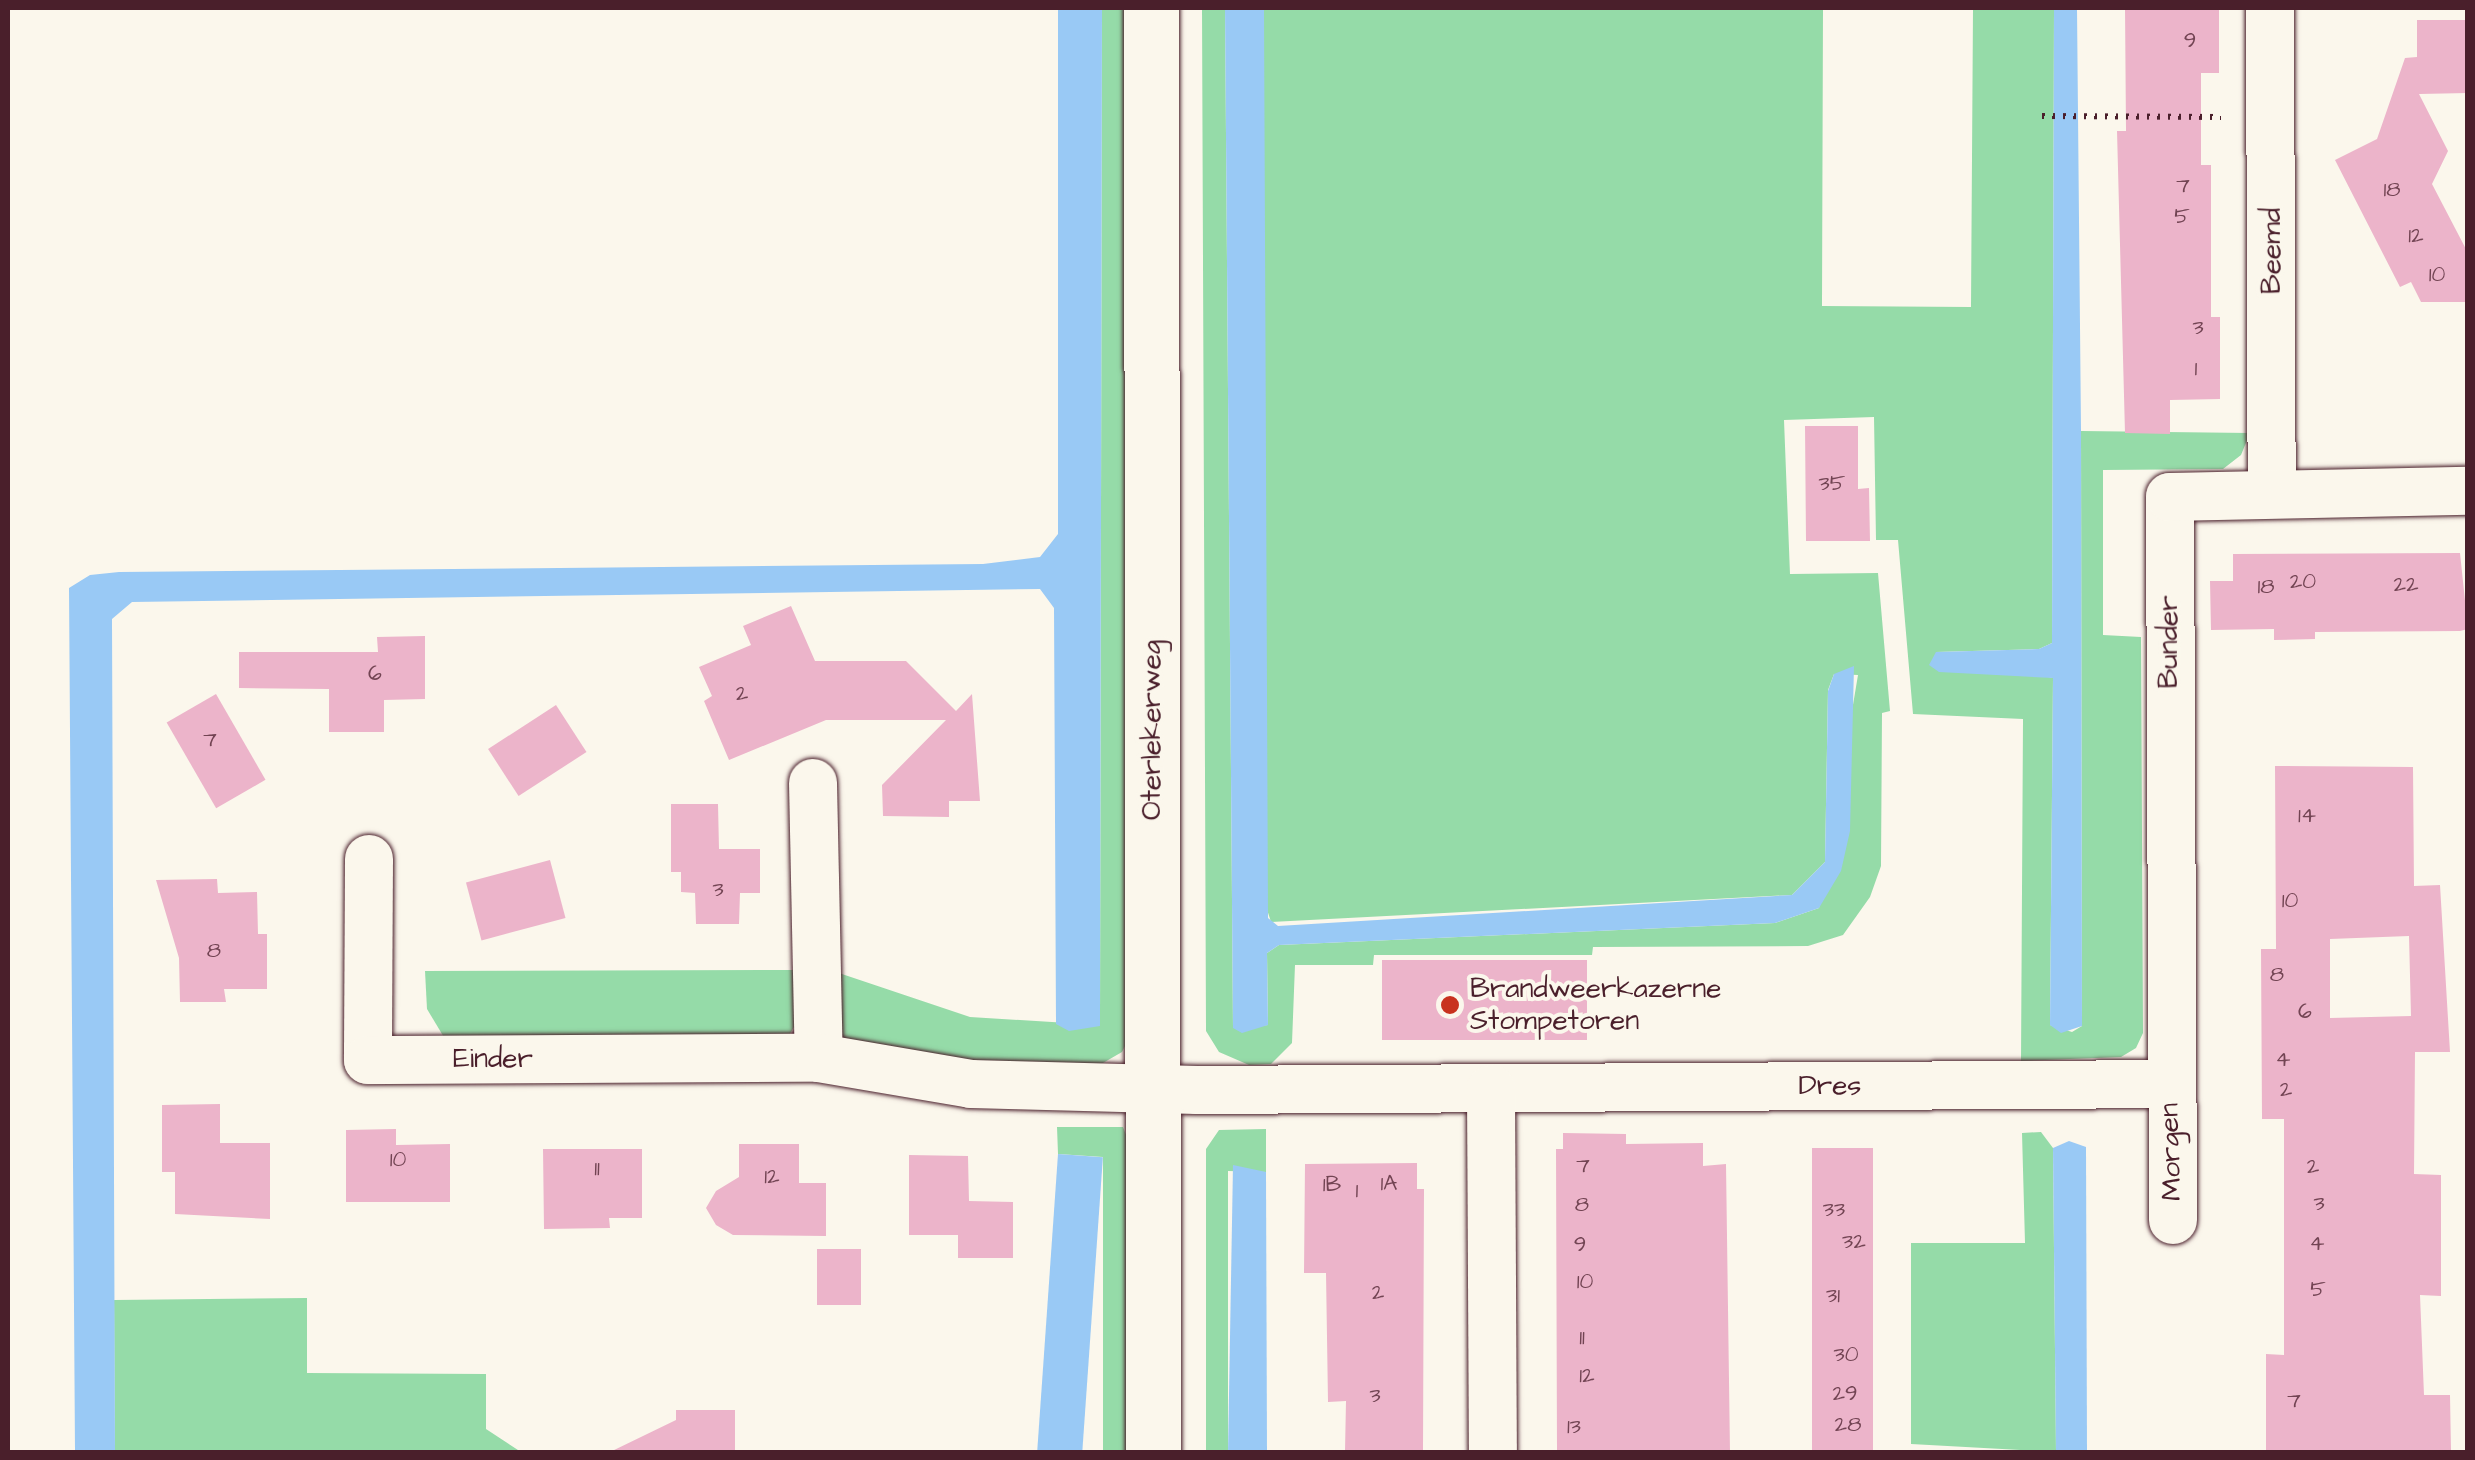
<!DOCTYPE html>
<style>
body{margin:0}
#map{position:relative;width:2475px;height:1460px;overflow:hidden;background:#fbf7ec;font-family:"Architects Daughter",sans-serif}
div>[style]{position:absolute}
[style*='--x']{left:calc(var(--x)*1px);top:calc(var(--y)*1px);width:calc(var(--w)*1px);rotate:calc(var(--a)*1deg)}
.green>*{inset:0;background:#95dba8}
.water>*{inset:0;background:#99c9f5;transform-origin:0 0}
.building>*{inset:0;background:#ecb4ca;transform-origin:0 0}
.path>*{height:6px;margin-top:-3px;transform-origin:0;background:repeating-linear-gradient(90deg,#4a1f2b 0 2.5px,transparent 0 10.5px)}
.roads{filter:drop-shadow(0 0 2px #4a1f2b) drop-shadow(0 0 2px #4a1f2b)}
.minor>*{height:48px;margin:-24px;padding:0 24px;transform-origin:24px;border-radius:24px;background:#fbf7ec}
.tertiary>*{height:55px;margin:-27.5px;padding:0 27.5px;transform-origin:27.5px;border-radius:27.5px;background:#fbf7ec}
.dots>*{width:28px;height:28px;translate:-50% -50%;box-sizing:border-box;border:5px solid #fbf7ec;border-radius:50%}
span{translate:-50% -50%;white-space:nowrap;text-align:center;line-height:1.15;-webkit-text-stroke:8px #fbf7ec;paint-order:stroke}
.number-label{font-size:22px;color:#724453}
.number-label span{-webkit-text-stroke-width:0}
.street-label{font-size:28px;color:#4a1f2b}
.poi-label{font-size:28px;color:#4a1f2b}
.left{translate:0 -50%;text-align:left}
.frame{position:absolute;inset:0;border:10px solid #4a1f2b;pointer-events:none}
</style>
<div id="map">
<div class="green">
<div style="clip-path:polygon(1102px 8px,1126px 8px,1129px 1038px,1122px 1052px,1096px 1067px,991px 1066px,841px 1040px,827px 969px,970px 1017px,1100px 1025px)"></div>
<div style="clip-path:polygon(1202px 8px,1225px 8px,1233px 1028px,1268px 1025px,1267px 953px,1279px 945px,1775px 923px,1819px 908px,1858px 675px,1834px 674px,1828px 690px,1825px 862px,1792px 895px,1271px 922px,1264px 900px,1264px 8px,1823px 8px,1822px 306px,1971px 307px,1973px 8px,2054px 8px,2052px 643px,2039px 649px,1936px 652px,2053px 678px,2050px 1025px,2072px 1032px,2082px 1026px,2081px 431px,2250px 433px,2241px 455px,2223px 469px,2103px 470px,2103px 635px,2141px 637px,2143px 1033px,2136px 1048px,2121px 1057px,2021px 1061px,2023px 719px,1913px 714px,1898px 540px,1876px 540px,1874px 417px,1784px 420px,1790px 574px,1878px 573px,1890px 711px,1882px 713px,1881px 866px,1870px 897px,1843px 935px,1808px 946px,1593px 947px,1592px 955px,1374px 955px,1373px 965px,1295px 965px,1292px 1043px,1271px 1064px,1249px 1065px,1219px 1052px,1206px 1031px)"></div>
<div style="clip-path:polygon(795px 970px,797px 1022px,788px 1037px,445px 1039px,427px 1009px,425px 971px)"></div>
<div style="clip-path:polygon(1057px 1127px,1123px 1127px,1130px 1145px,1130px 1452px,1103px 1452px,1103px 1157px,1058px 1154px)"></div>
<div style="clip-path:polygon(1266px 1129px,1266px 1172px,1228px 1171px,1228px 1452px,1206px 1452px,1206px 1149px,1219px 1130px)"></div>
<div style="clip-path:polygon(2041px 1132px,2053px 1148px,2056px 1452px,1911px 1444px,1911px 1243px,2025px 1243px,2022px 1133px)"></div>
<div style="clip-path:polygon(307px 1298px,307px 1373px,486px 1374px,486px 1429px,521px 1452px,115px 1452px,114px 1300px)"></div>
</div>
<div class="water">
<div style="clip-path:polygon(1058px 8px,1102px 8px,1100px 1026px,1069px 1031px,1056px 1024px,1054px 608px,1040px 589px,132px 602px,112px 619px,115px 1452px,75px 1452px,69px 588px,90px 575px,119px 572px,983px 564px,1040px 557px,1058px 534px)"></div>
<div style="clip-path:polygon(1225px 8px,1264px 8px,1268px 918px,1278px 926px,1792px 895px,1825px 862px,1828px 691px,1834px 674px,1854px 666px,1850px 831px,1841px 871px,1819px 908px,1775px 923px,1279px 945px,1267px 953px,1268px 1025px,1242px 1033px,1233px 1028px)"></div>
<div style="clip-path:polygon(2054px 8px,2077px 8px,2081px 431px,2082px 1026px,2061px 1033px,2050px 1025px,2053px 678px,1939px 672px,1929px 665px,1936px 652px,2039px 649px,2052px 643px)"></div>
<div style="clip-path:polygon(2069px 1141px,2086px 1147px,2087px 1452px,2056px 1452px,2053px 1148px)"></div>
<div style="left:1058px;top:1154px;width:45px;height:298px;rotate:4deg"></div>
<div style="clip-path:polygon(1233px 1165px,1266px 1172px,1267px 1452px,1228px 1452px)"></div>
</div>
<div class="building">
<div style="clip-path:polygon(2125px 8px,2219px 8px,2219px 73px,2201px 73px,2201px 165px,2211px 165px,2211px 317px,2220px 317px,2220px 399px,2170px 400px,2170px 434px,2125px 433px,2117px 131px,2126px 131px)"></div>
<div style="clip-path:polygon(2417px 20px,2466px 20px,2468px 93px,2419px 94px,2448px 151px,2432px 184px,2468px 253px,2468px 302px,2421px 302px,2411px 282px,2400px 287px,2335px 160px,2377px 139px,2405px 58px,2417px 57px)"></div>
<div style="clip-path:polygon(1805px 426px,1858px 426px,1858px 489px,1869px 488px,1870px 541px,1806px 541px)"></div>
<div style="clip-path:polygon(2460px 553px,2468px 629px,2460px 631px,2315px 632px,2315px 639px,2274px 640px,2274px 629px,2211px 630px,2210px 581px,2233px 581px,2233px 554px)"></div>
<div style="clip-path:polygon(791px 606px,815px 661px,906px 661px,956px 711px,972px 694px,980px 801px,949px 801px,949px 817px,883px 816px,882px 785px,946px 720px,826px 720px,729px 760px,704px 701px,712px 696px,699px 667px,751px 645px,743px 626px)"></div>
<div style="clip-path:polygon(425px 636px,425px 699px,384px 700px,384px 732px,329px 732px,329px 689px,239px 688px,239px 652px,378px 652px,377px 637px)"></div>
<div style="left:216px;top:694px;width:99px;height:57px;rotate:60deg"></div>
<div style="left:556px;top:705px;width:56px;height:81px;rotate:57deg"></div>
<div style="clip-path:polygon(evenodd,2275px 766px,2413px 767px,2414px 886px,2440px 885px,2450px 1052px,2415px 1052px,2414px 1174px,2441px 1175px,2441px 1296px,2420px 1295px,2424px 1395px,2450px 1395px,2451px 1452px,2266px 1452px,2266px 1354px,2284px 1355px,2284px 1119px,2262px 1119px,2261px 949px,2276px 949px,2275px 766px,2409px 936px,2411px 1016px,2330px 1018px,2330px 939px,2409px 936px)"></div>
<div style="clip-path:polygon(671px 804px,718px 804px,719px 849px,760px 849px,760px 893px,740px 893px,739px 924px,696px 924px,695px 893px,681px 892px,681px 872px,671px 872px)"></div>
<div style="left:550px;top:860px;width:60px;height:87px;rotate:75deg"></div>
<div style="clip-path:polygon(217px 879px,218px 893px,257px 892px,258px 934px,267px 934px,267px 989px,224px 989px,226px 1002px,180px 1002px,179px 958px,156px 880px)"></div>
<div style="left:1382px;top:960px;width:205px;height:80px"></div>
<div style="clip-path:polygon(220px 1104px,220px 1143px,270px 1143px,270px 1219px,175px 1214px,175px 1172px,162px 1172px,162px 1105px)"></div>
<div style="clip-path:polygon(396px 1129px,396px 1145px,450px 1144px,450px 1202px,346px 1202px,346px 1130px)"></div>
<div style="clip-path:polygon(1563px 1133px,1626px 1134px,1626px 1144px,1703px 1143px,1703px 1166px,1726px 1164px,1730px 1452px,1557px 1452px,1556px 1149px,1563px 1149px)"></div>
<div style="clip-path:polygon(739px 1144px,799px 1144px,799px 1183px,826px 1183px,826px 1236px,733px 1235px,716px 1225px,706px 1208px,716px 1191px,739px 1177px)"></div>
<div style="left:1812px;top:1148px;width:61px;height:304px"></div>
<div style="clip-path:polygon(543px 1149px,642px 1149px,642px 1218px,609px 1218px,610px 1228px,544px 1229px)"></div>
<div style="clip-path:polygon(909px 1155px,968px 1156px,969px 1201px,1013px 1202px,1013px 1258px,958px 1258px,958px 1235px,909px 1235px)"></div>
<div style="clip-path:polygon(1417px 1163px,1417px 1189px,1424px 1189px,1423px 1451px,1345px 1451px,1346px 1401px,1328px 1402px,1326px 1273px,1304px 1273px,1305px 1164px)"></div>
<div style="left:817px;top:1249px;width:44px;height:56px"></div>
<div style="clip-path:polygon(676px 1410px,735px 1410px,735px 1452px,610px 1452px,676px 1420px)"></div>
</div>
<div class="path">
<div style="--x:2042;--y:116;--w:179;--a:0.3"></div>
</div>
<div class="roads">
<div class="minor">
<div style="--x:2270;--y:8;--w:486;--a:89.8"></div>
<div style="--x:813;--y:783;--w:275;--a:88.8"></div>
<div style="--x:369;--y:859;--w:201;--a:90.3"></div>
<div style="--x:368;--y:1060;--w:451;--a:-0.3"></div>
<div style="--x:819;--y:1058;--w:154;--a:9.7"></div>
<div style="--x:971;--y:1084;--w:226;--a:1.5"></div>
<div style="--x:1197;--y:1090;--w:972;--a:-0.35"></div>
<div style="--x:1491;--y:1089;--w:363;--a:89.7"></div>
<div style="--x:2173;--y:1220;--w:723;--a:-90.24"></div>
<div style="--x:2170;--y:497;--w:298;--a:-1.2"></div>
</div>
<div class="tertiary">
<div style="--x:1151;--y:8;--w:1444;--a:89.92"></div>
</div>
</div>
<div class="dots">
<div style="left:1450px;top:1005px;background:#c8321e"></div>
</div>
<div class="number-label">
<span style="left:2190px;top:41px">9</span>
<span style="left:2183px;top:186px">7</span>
<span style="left:2392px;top:190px">18</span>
<span style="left:2182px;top:217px">5</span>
<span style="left:2416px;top:236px">12</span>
<span style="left:2437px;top:275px">10</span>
<span style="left:2198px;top:328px">3</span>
<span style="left:2196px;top:369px">1</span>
<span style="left:1832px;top:484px">35</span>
<span style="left:2303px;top:582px">20</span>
<span style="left:2406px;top:585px">22</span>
<span style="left:2266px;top:587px">18</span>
<span style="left:375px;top:674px">6</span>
<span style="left:742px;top:694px">2</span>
<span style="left:210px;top:740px">7</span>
<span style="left:2307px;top:816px">14</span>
<span style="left:718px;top:890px">3</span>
<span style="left:2290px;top:901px">10</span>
<span style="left:214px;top:951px">8</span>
<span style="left:2277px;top:975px">8</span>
<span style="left:2305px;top:1012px">6</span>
<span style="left:2283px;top:1060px">4</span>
<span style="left:2286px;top:1090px">2</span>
<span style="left:398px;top:1160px">10</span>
<span style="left:1583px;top:1166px">7</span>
<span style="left:2313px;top:1167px">2</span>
<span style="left:597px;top:1169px">11</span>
<span style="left:772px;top:1177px">12</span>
<span style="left:1389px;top:1184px">1A</span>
<span style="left:1332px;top:1185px">1B</span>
<span style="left:1357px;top:1191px">1</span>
<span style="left:2319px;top:1204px">3</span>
<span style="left:1582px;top:1205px">8</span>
<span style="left:1834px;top:1210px">33</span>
<span style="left:1854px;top:1242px">32</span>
<span style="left:2317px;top:1244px">4</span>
<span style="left:1580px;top:1245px">9</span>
<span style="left:1585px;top:1282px">10</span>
<span style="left:2318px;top:1290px">5</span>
<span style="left:1378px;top:1293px">2</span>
<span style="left:1833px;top:1296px">31</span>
<span style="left:1582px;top:1338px">11</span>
<span style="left:1846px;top:1355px">30</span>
<span style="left:1587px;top:1376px">12</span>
<span style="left:1845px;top:1394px">29</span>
<span style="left:1375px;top:1396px">3</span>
<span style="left:2294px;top:1401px">7</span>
<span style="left:1848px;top:1425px">28</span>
<span style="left:1574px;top:1427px">13</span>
</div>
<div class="street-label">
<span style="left:2272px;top:251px;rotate:-90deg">Beemd</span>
<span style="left:2169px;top:642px;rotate:-90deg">Bunder</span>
<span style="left:1152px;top:730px;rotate:-90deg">Oterlekerweg</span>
<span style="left:493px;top:1059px">Einder</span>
<span style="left:1830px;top:1086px">Dres</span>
<span style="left:2171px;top:1152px;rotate:-92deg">Morgen</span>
</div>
<div class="poi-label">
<span class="left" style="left:1470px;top:1005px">Brandweerkazerne<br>Stompetoren</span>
</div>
<div class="frame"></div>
</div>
